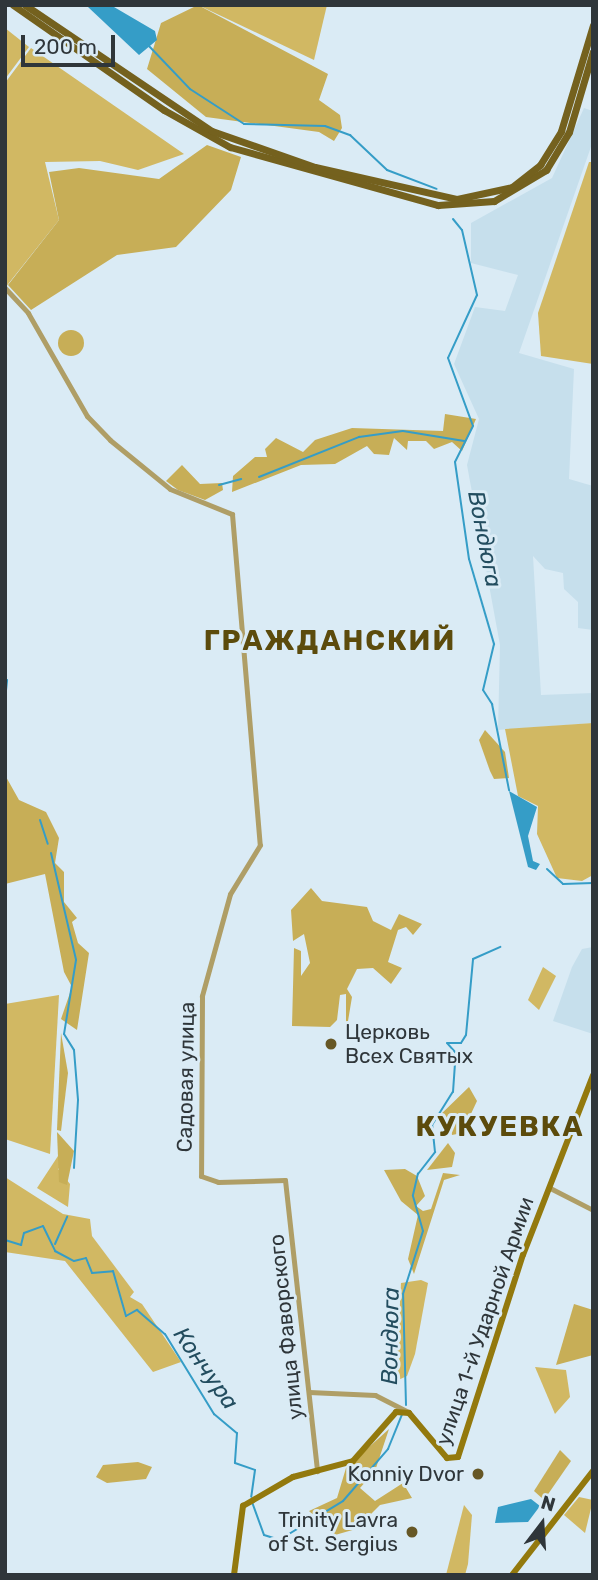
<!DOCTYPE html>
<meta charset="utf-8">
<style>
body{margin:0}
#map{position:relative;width:598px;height:1580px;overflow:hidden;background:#daebf5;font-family:Rubik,sans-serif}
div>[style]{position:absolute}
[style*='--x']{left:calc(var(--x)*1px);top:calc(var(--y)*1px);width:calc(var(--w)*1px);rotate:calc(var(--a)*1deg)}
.built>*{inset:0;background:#c6dfec}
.green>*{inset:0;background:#d1b863}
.forest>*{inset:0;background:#c7ae57}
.round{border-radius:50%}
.water>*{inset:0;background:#359dc7}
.stream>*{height:2px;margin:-1px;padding:0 1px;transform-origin:1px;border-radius:1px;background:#359dc7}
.tertiary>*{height:5px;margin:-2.5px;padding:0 2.5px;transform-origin:2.5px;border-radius:2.5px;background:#af9e66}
.secondary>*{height:6px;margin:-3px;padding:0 3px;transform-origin:3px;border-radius:3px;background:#93790d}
.primary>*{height:7px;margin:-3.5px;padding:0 3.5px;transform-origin:3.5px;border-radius:3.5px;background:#74611e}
.dots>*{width:19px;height:19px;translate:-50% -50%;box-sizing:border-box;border:4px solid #daebf5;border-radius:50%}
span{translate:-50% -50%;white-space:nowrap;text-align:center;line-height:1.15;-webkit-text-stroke:6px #daebf5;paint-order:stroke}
.poi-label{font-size:21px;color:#2f363a}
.left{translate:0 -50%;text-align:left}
.right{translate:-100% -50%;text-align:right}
.street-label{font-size:21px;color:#2f363a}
.water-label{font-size:23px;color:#234d5f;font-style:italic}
.district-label{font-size:28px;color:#5c4b0c;font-weight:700;letter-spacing:2px}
.frame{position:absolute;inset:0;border:7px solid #2f363a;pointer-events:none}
.north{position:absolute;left:507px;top:1489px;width:70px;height:70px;-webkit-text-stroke:5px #daebf5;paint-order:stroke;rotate:17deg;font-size:19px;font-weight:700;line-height:28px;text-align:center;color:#2f363a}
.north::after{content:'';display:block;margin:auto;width:24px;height:32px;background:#2f363a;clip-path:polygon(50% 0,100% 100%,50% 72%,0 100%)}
.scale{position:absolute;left:21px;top:35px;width:94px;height:32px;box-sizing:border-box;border:4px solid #2f363a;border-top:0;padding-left:9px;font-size:21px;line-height:24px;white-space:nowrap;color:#2f363a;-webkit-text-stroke:5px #daebf5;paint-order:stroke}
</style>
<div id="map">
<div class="built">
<div style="clip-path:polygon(584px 108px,593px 111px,593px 141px,519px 353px,574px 369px,569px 479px,593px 486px,593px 630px,578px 628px,578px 602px,564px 589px,563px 573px,545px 569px,533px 556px,541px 695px,593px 693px,593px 723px,498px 730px,500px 645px,467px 465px,479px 419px,454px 364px,475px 307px,505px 311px,518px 275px,471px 263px,471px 223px,552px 178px)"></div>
<div style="clip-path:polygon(593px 947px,593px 1034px,553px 1021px,572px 967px,582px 949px)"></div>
</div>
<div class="green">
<div style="clip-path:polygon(198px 5px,327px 5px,314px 60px)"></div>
<div style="clip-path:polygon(5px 28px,29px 47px,5px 79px)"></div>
<div style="clip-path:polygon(31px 48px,184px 154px,138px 170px,100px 161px,45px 162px,59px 220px,5px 288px,5px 83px)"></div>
<div style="clip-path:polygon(589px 162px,593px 162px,593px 364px,541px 356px,538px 313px)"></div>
<div style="clip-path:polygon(593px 723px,593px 875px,582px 881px,557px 878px,537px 834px,538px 806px,518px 796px,505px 729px)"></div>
<div style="clip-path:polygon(543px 967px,556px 976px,539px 1010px,528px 1000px)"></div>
<div style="clip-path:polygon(59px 995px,50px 1154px,5px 1139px,5px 1004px)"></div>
<div style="clip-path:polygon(58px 1156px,63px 1165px,58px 1169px,70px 1184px,68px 1207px,37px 1188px)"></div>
<div style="clip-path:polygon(5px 1177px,63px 1214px,90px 1219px,92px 1236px,134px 1292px,130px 1297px,142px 1304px,181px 1362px,153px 1372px,65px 1261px,5px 1252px)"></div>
<div style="clip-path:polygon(421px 1280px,428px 1283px,415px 1354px,407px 1376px,396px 1381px,401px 1283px)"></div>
<div style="clip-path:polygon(535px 1367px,566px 1370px,570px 1397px,555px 1414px)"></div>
<div style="clip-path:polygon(579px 1497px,593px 1500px,585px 1533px,564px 1515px)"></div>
<div style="clip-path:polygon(464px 1505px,472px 1515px,468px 1564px,465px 1575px,446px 1575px)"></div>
</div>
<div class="forest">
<div style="clip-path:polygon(198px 5px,328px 74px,319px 100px,340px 115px,342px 128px,334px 141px,319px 132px,206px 117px,147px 69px,161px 23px)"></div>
<div style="clip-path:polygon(207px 145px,241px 157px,231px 190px,176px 247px,117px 255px,31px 310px,8px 285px,59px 220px,49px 172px,79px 168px,159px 179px)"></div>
<div class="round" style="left:58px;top:330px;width:26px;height:26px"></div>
<div style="clip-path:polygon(445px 414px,476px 419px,462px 451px,452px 442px,434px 449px,426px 441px,408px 441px,407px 450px,394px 438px,389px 455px,374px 454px,367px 446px,335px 464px,301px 465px,232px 492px,233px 476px,255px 457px,267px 457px,265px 449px,276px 438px,303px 452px,315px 440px,352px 428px,443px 431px)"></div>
<div style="clip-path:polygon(182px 465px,200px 484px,222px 483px,223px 490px,205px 500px,178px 490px,166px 481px)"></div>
<div style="clip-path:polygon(485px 730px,505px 752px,509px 778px,494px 779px,490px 771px,479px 740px)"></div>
<div style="clip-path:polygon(5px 775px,19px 800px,46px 812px,59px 838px,55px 863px,64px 872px,64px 902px,77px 918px,72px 922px,78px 943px,89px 953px,77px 1030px,61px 1019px,72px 987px,64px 972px,45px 874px,5px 884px)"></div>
<div style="clip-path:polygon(311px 888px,322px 901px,367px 907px,373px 921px,391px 930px,399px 914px,422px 924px,413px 935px,406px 927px,398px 930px,388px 962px,402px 968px,391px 984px,373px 968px,357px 969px,347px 989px,352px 997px,346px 1033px,346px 994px,340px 995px,337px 1020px,330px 1027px,292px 1026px,294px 948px,301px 951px,301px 976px,310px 963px,304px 934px,293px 941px,291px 910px)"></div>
<div style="clip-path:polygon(61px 1033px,68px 1073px,61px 1131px,57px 1130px)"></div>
<div style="clip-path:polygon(469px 1087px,477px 1101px,462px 1133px,452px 1135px,450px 1123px,438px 1117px)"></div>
<div style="clip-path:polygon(57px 1132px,74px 1151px,67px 1185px,59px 1182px)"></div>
<div style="clip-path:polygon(448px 1143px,455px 1153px,452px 1167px,427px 1170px)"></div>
<div style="clip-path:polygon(405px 1169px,417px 1176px,425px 1196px,416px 1206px,423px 1211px,431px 1209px,443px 1173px,460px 1175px,444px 1180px,414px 1274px,408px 1259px,418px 1215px,401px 1201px,384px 1170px)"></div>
<div style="clip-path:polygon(574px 1304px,593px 1310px,593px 1355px,556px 1365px)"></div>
<div style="clip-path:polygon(389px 1429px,375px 1471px,360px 1488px,375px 1501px,403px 1483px,412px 1498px,380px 1505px,356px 1529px,335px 1535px,309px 1511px,337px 1498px,346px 1468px)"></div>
<div style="clip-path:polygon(560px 1450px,571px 1461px,544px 1500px,534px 1491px)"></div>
<div style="clip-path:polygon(138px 1462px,152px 1467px,146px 1479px,107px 1483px,96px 1477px,103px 1465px)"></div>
</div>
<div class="water">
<div style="clip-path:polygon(77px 5px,110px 5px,114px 7px,155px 31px,157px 40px,139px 55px,88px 7px)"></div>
<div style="clip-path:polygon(509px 791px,537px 807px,528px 836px,533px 861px,540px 864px,536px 870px,528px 867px)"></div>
<div style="clip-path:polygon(531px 1499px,540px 1506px,528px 1522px,495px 1523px,498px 1507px)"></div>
</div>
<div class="stream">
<div style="--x:148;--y:45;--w:61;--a:46.3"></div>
<div style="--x:190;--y:89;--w:64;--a:32.9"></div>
<div style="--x:244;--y:124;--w:81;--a:1.4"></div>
<div style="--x:325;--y:126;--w:27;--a:20"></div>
<div style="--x:350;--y:135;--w:51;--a:43.4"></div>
<div style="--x:387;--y:170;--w:53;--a:20.8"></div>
<div style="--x:453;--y:219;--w:14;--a:51"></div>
<div style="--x:462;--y:230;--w:67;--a:77"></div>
<div style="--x:477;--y:295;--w:69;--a:114.7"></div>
<div style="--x:448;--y:358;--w:72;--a:69.8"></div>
<div style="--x:473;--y:426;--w:40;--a:116.6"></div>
<div style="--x:455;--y:462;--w:98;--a:81.8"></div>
<div style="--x:469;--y:559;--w:89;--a:73.6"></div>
<div style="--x:494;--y:644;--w:47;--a:103.4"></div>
<div style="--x:483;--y:690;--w:17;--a:57"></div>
<div style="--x:492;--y:704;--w:88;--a:78.8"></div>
<div style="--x:259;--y:477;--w:108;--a:-21.8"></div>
<div style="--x:359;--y:437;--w:44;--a:-7.8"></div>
<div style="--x:403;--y:431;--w:62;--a:9.3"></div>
<div style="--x:219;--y:485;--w:23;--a:-15"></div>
<div style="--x:5;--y:700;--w:20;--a:-84"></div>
<div style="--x:5;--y:741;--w:6;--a:90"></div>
<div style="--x:40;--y:820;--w:25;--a:72"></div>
<div style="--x:51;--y:853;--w:110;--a:76.8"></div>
<div style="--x:76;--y:960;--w:75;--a:99.2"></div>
<div style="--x:64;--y:1034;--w:19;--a:58"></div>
<div style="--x:74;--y:1050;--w:50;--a:85.4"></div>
<div style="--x:78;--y:1100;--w:68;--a:93.4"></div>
<div style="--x:547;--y:869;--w:22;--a:43"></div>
<div style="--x:563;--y:884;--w:30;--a:-2"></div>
<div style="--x:5;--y:1240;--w:17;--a:17"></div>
<div style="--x:21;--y:1245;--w:12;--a:-76"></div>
<div style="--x:24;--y:1233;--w:20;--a:-20"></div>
<div style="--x:43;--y:1226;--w:28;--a:64"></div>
<div style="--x:55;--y:1251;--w:21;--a:28"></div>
<div style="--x:74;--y:1261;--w:12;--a:-14"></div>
<div style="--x:86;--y:1258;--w:16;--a:68"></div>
<div style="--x:92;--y:1273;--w:21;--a:-5"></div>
<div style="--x:113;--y:1271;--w:47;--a:73.9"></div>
<div style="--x:126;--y:1316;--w:13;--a:-29"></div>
<div style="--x:137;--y:1310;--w:37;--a:41"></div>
<div style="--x:165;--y:1334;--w:94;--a:58.5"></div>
<div style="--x:214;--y:1414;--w:30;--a:40"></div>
<div style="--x:237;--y:1433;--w:30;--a:94"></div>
<div style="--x:235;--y:1463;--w:21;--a:19"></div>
<div style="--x:255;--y:1470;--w:27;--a:98"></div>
<div style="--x:55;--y:1244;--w:30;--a:-66"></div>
<div style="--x:406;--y:1405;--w:111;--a:-91.5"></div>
<div style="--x:403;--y:1294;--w:66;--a:-72.4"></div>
<div style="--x:423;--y:1231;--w:37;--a:-106"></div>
<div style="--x:413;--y:1195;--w:22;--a:-77"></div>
<div style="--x:418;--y:1174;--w:28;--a:-52"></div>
<div style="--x:435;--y:1152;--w:27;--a:-96"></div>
<div style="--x:432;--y:1125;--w:39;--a:-58"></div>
<div style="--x:453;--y:1092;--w:39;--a:-86"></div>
<div style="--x:456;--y:1053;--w:13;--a:-132"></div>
<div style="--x:447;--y:1043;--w:14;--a:0"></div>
<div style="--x:461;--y:1043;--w:9;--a:-58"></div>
<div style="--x:466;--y:1035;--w:76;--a:-84.7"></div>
<div style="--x:473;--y:959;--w:30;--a:-24"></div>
<div style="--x:252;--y:1502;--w:35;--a:70"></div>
<div style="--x:264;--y:1535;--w:10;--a:17"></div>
<div style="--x:284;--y:1537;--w:69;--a:-31.4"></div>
<div style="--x:343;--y:1501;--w:69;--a:-49.1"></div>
<div style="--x:388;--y:1449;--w:38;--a:-68"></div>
</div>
<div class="tertiary">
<div style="--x:5;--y:288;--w:34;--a:47"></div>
<div style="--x:28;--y:313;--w:119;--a:60.2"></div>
<div style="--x:87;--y:416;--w:33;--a:46"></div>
<div style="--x:110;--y:440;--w:77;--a:39.2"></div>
<div style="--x:170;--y:489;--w:67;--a:22"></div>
<div style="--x:232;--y:514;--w:332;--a:85.2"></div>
<div style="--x:260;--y:845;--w:57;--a:121.5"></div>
<div style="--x:230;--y:894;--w:106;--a:105.4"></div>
<div style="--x:202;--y:996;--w:180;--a:90.3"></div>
<div style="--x:201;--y:1176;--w:18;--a:19"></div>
<div style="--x:218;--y:1182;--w:67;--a:-1.7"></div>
<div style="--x:285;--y:1180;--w:293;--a:83.7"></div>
<div style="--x:550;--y:1188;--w:48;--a:27.1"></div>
<div style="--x:309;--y:1392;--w:66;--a:2.6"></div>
<div style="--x:375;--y:1395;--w:38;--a:27"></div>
</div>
<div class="secondary">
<div style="--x:234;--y:1575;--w:70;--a:-82.6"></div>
<div style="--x:243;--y:1506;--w:58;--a:-30.1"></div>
<div style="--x:293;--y:1477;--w:62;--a:-14.9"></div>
<div style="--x:353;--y:1461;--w:65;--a:-48.7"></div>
<div style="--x:396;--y:1412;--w:13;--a:4"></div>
<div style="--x:409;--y:1413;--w:59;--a:49.8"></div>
<div style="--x:447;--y:1458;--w:11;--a:-5"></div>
<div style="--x:458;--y:1457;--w:212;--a:-72.2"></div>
<div style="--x:523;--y:1255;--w:193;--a:-68.7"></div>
<div style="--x:512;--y:1575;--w:132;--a:-52.1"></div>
</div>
<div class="primary">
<div style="--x:13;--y:5;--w:184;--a:34.8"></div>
<div style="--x:164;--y:110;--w:76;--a:29.3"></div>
<div style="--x:230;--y:147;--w:216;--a:15.6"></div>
<div style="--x:438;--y:205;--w:56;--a:-4.1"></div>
<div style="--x:494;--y:201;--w:61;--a:-30.8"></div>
<div style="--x:546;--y:170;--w:44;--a:-58.8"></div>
<div style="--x:569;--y:132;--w:84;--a:-73.5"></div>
<div style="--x:25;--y:5;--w:225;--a:34"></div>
<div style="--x:212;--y:131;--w:109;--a:19.3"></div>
<div style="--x:315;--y:167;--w:146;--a:12.7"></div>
<div style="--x:457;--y:199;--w:56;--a:-12.3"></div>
<div style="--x:512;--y:187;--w:36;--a:-38"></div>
<div style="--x:540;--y:165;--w:40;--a:-58"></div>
<div style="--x:561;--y:131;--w:111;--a:-73.2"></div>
</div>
<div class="dots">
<div style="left:331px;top:1044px;background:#665725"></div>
<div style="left:478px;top:1474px;background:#665725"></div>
<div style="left:412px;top:1532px;background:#665725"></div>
</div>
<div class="poi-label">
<span class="left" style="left:345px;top:1044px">Церковь<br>Всех Святых</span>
<span class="right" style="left:464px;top:1474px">Konniy Dvor</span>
<span class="right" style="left:398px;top:1532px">Trinity Lavra<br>of St. Sergius</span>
</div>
<div class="street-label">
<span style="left:186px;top:1077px;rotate:-89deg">Садовая улица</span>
<span style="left:485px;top:1321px;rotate:-71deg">улица 1-й Ударной Армии</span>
<span style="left:286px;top:1327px;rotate:-96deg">улица Фаворского</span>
</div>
<div class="water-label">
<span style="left:485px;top:539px;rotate:79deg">Вондюга</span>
<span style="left:390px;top:1336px;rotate:-89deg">Вондюга</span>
<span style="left:206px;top:1368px;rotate:55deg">Кончура</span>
</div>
<div class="district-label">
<span style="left:330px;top:641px">ГРАЖДАНСКИЙ</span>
<span style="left:500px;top:1127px">КУКУЕВКА</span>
</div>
<div class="frame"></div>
<div class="north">N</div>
<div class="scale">200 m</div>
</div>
